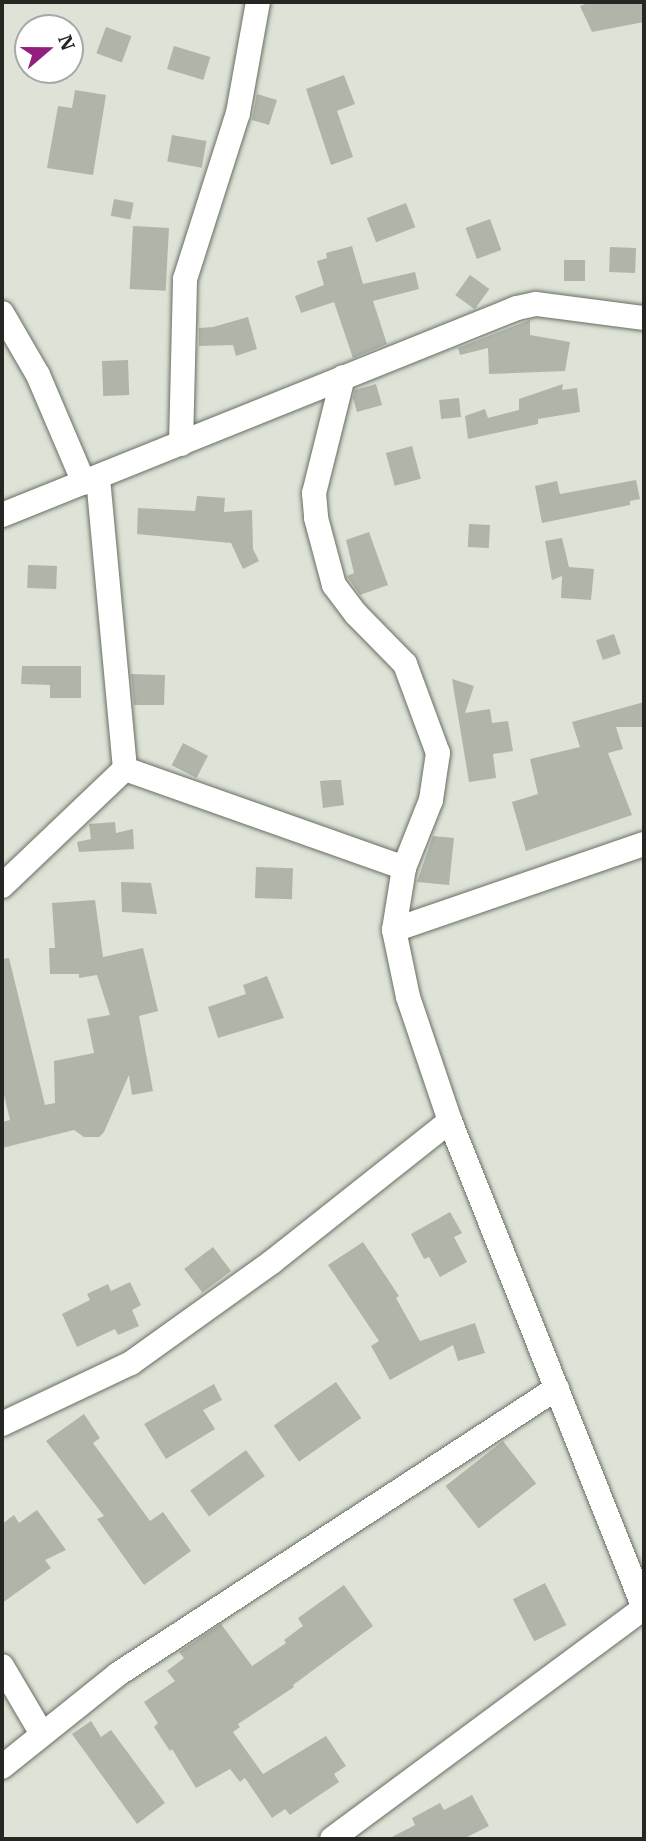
<!DOCTYPE html>
<style>
body{margin:0}
#map{position:relative;width:646px;height:1841px;overflow:hidden;background:#dde3d6;font-family:"IBM Plex Serif",serif}
div>[style]{position:absolute}
[style*='--x']{left:calc(var(--x)*1px);top:calc(var(--y)*1px);width:calc(var(--w)*1px);rotate:calc(var(--a)*1deg)}
.building>*{inset:0;background:#b0b5a9;transform-origin:0 0}
.roads{filter:drop-shadow(0 0 2px #696e63) drop-shadow(0 0 2px #696e63)}
.minor>*{height:24px;margin:-12px;padding:0 12px;transform-origin:12px;border-radius:12px;background:#fff}
span{translate:-50% -50%;white-space:nowrap;text-align:center;line-height:1.15;-webkit-text-stroke:5px #fff;paint-order:stroke}
.frame{position:absolute;inset:0;border:4px solid #252722;pointer-events:none}
.north{position:absolute;left:14px;top:14px;width:70px;height:70px;box-sizing:border-box;background:#fff;border:2px solid #a8a9a7;border-radius:50%;rotate:70deg;font-size:19px;font-weight:700;line-height:28px;text-align:center;color:#252722}
.north::after{content:'';display:block;margin:auto;width:24px;height:32px;background:#921e7e;clip-path:polygon(50% 0,100% 100%,50% 72%,0 100%)}
</style>
<div id="map">
<div class="building">
<div style="clip-path:polygon(591px 2px,644px 2px,644px 22px,592px 32px,580px 6px)"></div>
<div style="left:106px;top:27px;width:27px;height:28px;rotate:20deg"></div>
<div style="left:174px;top:46px;width:38px;height:24px;rotate:17deg"></div>
<div style="clip-path:polygon(344px 75px,355px 104px,337px 111px,353px 157px,331px 165px,306px 89px)"></div>
<div style="clip-path:polygon(75px 90px,106px 95px,93px 175px,47px 168px,58px 106px,72px 108px)"></div>
<div style="clip-path:polygon(257px 94px,277px 100px,269px 125px,252px 120px)"></div>
<div style="left:172px;top:135px;width:35px;height:27px;rotate:10deg"></div>
<div style="left:114px;top:199px;width:20px;height:17px;rotate:11deg"></div>
<div style="left:406px;top:203px;width:26px;height:42px;rotate:69deg"></div>
<div style="left:490px;top:219px;width:33px;height:26px;rotate:70deg"></div>
<div style="left:133px;top:226px;width:36px;height:63px;rotate:3deg"></div>
<div style="clip-path:polygon(352px 246px,363px 284px,415px 272px,419px 289px,373px 301px,387px 344px,353px 358px,334px 302px,301px 313px,295px 296px,324px 285px,317px 261px,327px 258px,326px 253px)"></div>
<div style="left:610px;top:247px;width:26px;height:25px;rotate:2deg"></div>
<div style="left:585px;top:260px;width:21px;height:21px;rotate:90deg"></div>
<div style="left:470px;top:275px;width:24px;height:25px;rotate:36deg"></div>
<div style="clip-path:polygon(248px 317px,257px 349px,236px 356px,233px 345px,199px 346px,199px 328px,213px 327px)"></div>
<div style="clip-path:polygon(530px 320px,530px 335px,570px 342px,565px 371px,489px 374px,488px 348px,460px 355px,458px 348px)"></div>
<div style="left:128px;top:360px;width:35px;height:26px;rotate:88deg"></div>
<div style="clip-path:polygon(376px 384px,382px 405px,357px 412px,353px 398px,355px 390px)"></div>
<div style="clip-path:polygon(563px 384px,562px 390px,577px 388px,580px 412px,538px 419px,538px 424px,468px 439px,465px 416px,485px 409px,488px 418px,519px 410px,519px 399px)"></div>
<div style="left:459px;top:398px;width:19px;height:20px;rotate:84deg"></div>
<div style="left:412px;top:446px;width:34px;height:27px;rotate:75deg"></div>
<div style="clip-path:polygon(636px 480px,640px 499px,630px 501px,630px 505px,542px 523px,535px 486px,557px 481px,560px 494px)"></div>
<div style="clip-path:polygon(197px 496px,225px 498px,224px 512px,252px 510px,253px 549px,259px 561px,243px 569px,231px 543px,137px 534px,138px 508px,195px 511px)"></div>
<div style="left:469px;top:524px;width:21px;height:23px;rotate:3deg"></div>
<div style="clip-path:polygon(369px 532px,388px 585px,360px 595px,347px 576px,354px 573px,346px 540px)"></div>
<div style="clip-path:polygon(562px 538px,569px 567px,594px 569px,591px 600px,561px 598px,562px 576px,552px 580px,545px 541px)"></div>
<div style="left:28px;top:565px;width:29px;height:23px;rotate:2deg"></div>
<div style="left:614px;top:634px;width:21px;height:19px;rotate:71deg"></div>
<div style="clip-path:polygon(22px 666px,81px 666px,81px 698px,50px 698px,50px 685px,21px 684px)"></div>
<div style="clip-path:polygon(131px 674px,165px 675px,164px 705px,134px 705px)"></div>
<div style="clip-path:polygon(452px 679px,474px 686px,465px 713px,490px 709px,492px 723px,508px 721px,513px 751px,493px 754px,496px 778px,469px 782px)"></div>
<div style="clip-path:polygon(644px 702px,644px 727px,616px 727px,623px 749px,608px 753px,632px 815px,526px 851px,512px 802px,538px 794px,530px 759px,580px 747px,572px 722px)"></div>
<div style="left:183px;top:743px;width:28px;height:25px;rotate:27deg"></div>
<div style="clip-path:polygon(333px 780px,341px 780px,344px 805px,323px 808px,320px 781px)"></div>
<div style="clip-path:polygon(115px 822px,116px 833px,133px 829px,134px 849px,79px 852px,77px 842px,91px 839px,89px 824px)"></div>
<div style="clip-path:polygon(433px 836px,454px 838px,449px 885px,417px 882px)"></div>
<div style="left:256px;top:867px;width:37px;height:31px;rotate:2deg"></div>
<div style="clip-path:polygon(121px 882px,151px 883px,157px 914px,122px 912px)"></div>
<div style="clip-path:polygon(95px 900px,103px 957px,143px 948px,158px 1011px,139px 1016px,153px 1091px,132px 1095px,129px 1075px,104px 1132px,99px 1137px,84px 1137px,74px 1130px,2px 1148px,2px 1122px,10px 1120px,2px 1087px,2px 959px,9px 958px,45px 1105px,55px 1103px,54px 1061px,94px 1053px,87px 1019px,110px 1015px,97px 975px,79px 978px,79px 974px,50px 974px,49px 948px,55px 948px,52px 903px)"></div>
<div style="clip-path:polygon(267px 976px,284px 1018px,218px 1038px,208px 1007px,246px 994px,243px 985px)"></div>
<div style="clip-path:polygon(450px 1212px,462px 1233px,454px 1237px,467px 1262px,440px 1277px,429px 1257px,424px 1259px,411px 1234px)"></div>
<div style="clip-path:polygon(363px 1242px,399px 1296px,396px 1298px,420px 1341px,475px 1323px,485px 1353px,458px 1361px,453px 1345px,390px 1380px,371px 1346px,379px 1341px,328px 1265px)"></div>
<div style="left:213px;top:1247px;width:30px;height:36px;rotate:53deg"></div>
<div style="clip-path:polygon(130px 1282px,141px 1305px,132px 1310px,139px 1326px,118px 1335px,115px 1329px,77px 1347px,62px 1314px,90px 1300px,87px 1294px,108px 1284px,111px 1291px)"></div>
<div style="left:336px;top:1382px;width:44px;height:76px;rotate:55deg"></div>
<div style="clip-path:polygon(214px 1384px,222px 1400px,203px 1410px,215px 1429px,166px 1459px,144px 1424px)"></div>
<div style="clip-path:polygon(84px 1414px,100px 1438px,93px 1443px,150px 1521px,163px 1512px,191px 1551px,144px 1585px,97px 1519px,104px 1516px,46px 1441px)"></div>
<div style="left:503px;top:1441px;width:54px;height:73px;rotate:52deg"></div>
<div style="left:246px;top:1450px;width:32px;height:69px;rotate:54deg"></div>
<div style="clip-path:polygon(37px 1510px,66px 1550px,45px 1560px,51px 1568px,2px 1603px,2px 1524px,14px 1515px,19px 1523px)"></div>
<div style="left:545px;top:1583px;width:47px;height:36px;rotate:63deg"></div>
<div style="clip-path:polygon(344px 1585px,373px 1626px,293px 1685px,294px 1687px,238px 1724px,240px 1727px,233px 1732px,263px 1774px,326px 1736px,346px 1766px,334px 1774px,339px 1782px,290px 1815px,285px 1809px,272px 1818px,245px 1778px,240px 1782px,230px 1769px,196px 1788px,172px 1749px,170px 1751px,154px 1727px,158px 1723px,144px 1702px,175px 1681px,167px 1671px,184px 1658px,179px 1652px,221px 1624px,252px 1666px,286px 1643px,284px 1640px,303px 1626px,298px 1618px)"></div>
<div style="clip-path:polygon(91px 1721px,101px 1737px,111px 1730px,165px 1803px,137px 1824px,72px 1734px)"></div>
<div style="clip-path:polygon(472px 1795px,489px 1826px,463px 1839px,388px 1839px,415px 1825px,412px 1818px,440px 1803px,444px 1810px)"></div>
</div>
<div class="roads">
<div class="minor">
<div style="--x:2;--y:313;--w:72;--a:59.9"></div>
<div style="--x:38;--y:375;--w:117;--a:66.9"></div>
<div style="--x:343;--y:377;--w:120;--a:104"></div>
<div style="--x:314;--y:493;--w:25;--a:85"></div>
<div style="--x:316;--y:518;--w:69;--a:75"></div>
<div style="--x:334;--y:585;--w:36;--a:53"></div>
<div style="--x:356;--y:614;--w:70;--a:45.6"></div>
<div style="--x:405;--y:664;--w:95;--a:69.7"></div>
<div style="--x:438;--y:753;--w:48;--a:98.5"></div>
<div style="--x:431;--y:800;--w:73;--a:111.7"></div>
<div style="--x:181;--y:444;--w:165;--a:-88.6"></div>
<div style="--x:185;--y:279;--w:174;--a:-72.3"></div>
<div style="--x:238;--y:113;--w:113;--a:-79.8"></div>
<div style="--x:98;--y:478;--w:292;--a:84.7"></div>
<div style="--x:125;--y:769;--w:296;--a:19.5"></div>
<div style="--x:404;--y:868;--w:63;--a:99.2"></div>
<div style="--x:394;--y:930;--w:68;--a:78.2"></div>
<div style="--x:408;--y:997;--w:131;--a:71.3"></div>
<div style="--x:450;--y:1121;--w:524;--a:68.28"></div>
<div style="--x:644;--y:1608;--w:388;--a:143.5"></div>
<div style="--x:2;--y:515;--w:555;--a:-21.9"></div>
<div style="--x:517;--y:308;--w:19;--a:-12"></div>
<div style="--x:536;--y:304;--w:109;--a:7.4"></div>
<div style="--x:2;--y:886;--w:170;--a:-43.6"></div>
<div style="--x:394;--y:930;--w:264;--a:-19"></div>
<div style="--x:2;--y:1424;--w:143;--a:-25.3"></div>
<div style="--x:131;--y:1363;--w:173;--a:-35.6"></div>
<div style="--x:272;--y:1262;--w:227;--a:-38.4"></div>
<div style="--x:2;--y:1666;--w:79;--a:59.5"></div>
<div style="--x:2;--y:1767;--w:149;--a:-38.7"></div>
<div style="--x:118;--y:1674;--w:524;--a:-33.08"></div>
</div>
</div>
<div class="frame"></div>
<div class="north">N</div>
</div>
